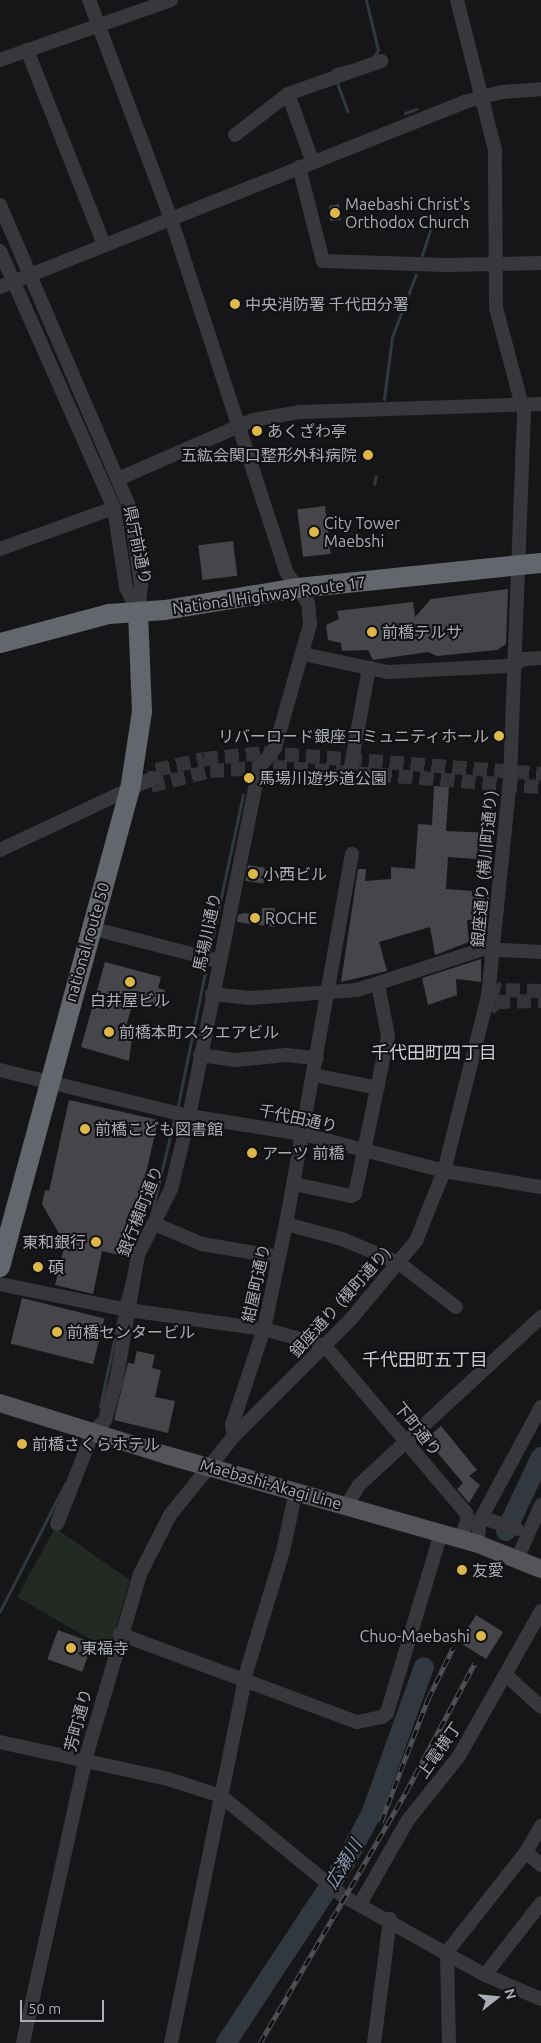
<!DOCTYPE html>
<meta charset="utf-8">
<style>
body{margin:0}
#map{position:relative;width:541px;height:2043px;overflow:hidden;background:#161618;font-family:Ubuntu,"Noto Sans JP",sans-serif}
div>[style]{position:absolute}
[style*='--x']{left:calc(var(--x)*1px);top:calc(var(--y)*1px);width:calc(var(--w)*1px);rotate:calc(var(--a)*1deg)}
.green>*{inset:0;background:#232a24}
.stream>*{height:3px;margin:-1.5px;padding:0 1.5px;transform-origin:1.5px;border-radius:1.5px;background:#31383f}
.river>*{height:20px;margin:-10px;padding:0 10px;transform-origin:10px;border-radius:10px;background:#31383f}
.building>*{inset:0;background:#46464a;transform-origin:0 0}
.minor-tunnel>*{height:14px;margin-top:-7px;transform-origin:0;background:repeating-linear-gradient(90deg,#343438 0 14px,transparent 0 21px)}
.minor>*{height:14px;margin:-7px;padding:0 7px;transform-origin:7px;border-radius:7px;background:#38383c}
.major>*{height:18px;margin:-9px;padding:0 9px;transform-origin:9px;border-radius:9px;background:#54555b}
.highway>*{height:20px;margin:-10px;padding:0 10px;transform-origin:10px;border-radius:10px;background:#64666d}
.rail>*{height:5px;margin-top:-2.5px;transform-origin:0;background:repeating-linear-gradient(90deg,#111113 0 9px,#515257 0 18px);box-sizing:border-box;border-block:1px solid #515257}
.dots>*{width:14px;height:14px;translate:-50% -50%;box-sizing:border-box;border:2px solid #111113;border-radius:50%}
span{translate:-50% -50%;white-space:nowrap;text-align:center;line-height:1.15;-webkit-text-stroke:4px #111113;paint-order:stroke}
.poi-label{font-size:16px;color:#aaadb6}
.left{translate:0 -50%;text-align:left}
.right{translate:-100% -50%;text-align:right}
.street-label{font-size:16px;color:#aaadb6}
.neighbourhood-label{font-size:18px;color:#caccd3}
.water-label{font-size:18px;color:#8597ad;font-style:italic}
.north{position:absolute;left:471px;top:1973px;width:50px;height:50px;-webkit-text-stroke:4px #111113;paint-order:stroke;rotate:74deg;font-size:14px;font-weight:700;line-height:20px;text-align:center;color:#aaadb6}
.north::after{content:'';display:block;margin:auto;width:18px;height:22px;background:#aaadb6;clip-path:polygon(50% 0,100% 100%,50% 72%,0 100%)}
.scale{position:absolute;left:20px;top:2000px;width:84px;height:22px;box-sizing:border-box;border:2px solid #aaadb6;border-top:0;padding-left:6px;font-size:15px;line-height:18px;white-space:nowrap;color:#aaadb6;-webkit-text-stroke:4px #111113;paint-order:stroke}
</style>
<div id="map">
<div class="green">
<div style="clip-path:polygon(55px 1528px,130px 1580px,109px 1650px,17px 1597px)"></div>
</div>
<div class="stream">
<div style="--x:366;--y:0;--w:51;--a:76.5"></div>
<div style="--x:378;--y:50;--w:11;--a:124"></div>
<div style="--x:334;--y:74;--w:4;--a:-104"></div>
<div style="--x:333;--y:70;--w:15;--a:-16"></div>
<div style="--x:336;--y:80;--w:33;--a:70"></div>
<div style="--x:405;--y:113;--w:12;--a:-20"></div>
<div style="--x:422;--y:255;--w:28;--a:-72"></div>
<div style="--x:384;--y:399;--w:63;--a:-82.6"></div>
<div style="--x:392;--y:337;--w:67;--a:-69.1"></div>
<div style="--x:374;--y:484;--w:8;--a:-76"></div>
<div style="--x:209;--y:953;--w:162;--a:-77.9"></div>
<div style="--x:177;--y:1110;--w:151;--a:-78.5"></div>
<div style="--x:151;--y:1215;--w:102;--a:-76.4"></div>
<div style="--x:121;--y:1304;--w:64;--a:-75.5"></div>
<div style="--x:100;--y:1407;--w:97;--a:-78.1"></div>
<div style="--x:0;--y:1611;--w:143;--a:-62.9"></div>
</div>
<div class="river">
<div style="--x:506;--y:1531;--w:82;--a:-64.7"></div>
<div style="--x:226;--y:2043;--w:218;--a:-56.6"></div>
<div style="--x:346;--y:1861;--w:53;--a:-62"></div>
<div style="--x:371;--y:1814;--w:156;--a:-70.2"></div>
</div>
<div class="building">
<div style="clip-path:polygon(339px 204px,341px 220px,330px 221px,329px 206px)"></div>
<div style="left:325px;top:506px;width:48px;height:28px;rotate:83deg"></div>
<div style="left:233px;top:541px;width:35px;height:35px;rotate:83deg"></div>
<div style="clip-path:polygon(508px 589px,506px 644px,497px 650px,437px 656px,428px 652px,373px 660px,368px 650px,342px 651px,341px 643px,328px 640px,326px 625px,339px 619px,337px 611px,413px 602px,415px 617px,431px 599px)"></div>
<div style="clip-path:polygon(434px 786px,449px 787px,446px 831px,493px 833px,491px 860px,448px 857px,446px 889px,472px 891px,472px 896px,489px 897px,487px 920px,467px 920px,469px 942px,435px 955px,430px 927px,379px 942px,387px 971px,341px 982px,358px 869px,366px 869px,365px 881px,391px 879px,391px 867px,415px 869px,418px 824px,432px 825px)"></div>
<div style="left:248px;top:865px;width:18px;height:16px;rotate:9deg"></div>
<div style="clip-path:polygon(262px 908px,275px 908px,275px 927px,237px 922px,238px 915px,244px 913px,262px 916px)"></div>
<div style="clip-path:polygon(481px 959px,481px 982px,456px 979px,457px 995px,428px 1005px,422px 978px)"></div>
<div style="clip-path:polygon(105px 962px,161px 977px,158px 988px,165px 990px,161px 1008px,133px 1002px,126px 1027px,133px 1029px,129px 1061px,81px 1047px)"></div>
<div style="clip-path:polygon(69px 1100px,158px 1120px,136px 1219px,123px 1256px,102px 1251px,93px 1294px,55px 1285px,65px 1244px,42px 1204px,45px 1190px,49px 1191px)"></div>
<div style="left:22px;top:1298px;width:85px;height:47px;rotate:14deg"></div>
<div style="clip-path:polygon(137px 1351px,155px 1355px,152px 1368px,161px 1370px,155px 1397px,175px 1401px,168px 1433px,114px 1420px,128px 1363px,134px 1364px)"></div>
<div style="clip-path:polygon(441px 1426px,477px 1470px,469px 1476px,480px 1485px,469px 1503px,457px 1489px,463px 1483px,426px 1439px)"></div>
<div style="left:476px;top:1615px;width:32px;height:32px;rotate:32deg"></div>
<div style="left:58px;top:1630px;width:37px;height:31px;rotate:20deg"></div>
</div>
<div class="minor-tunnel">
<div style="--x:151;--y:786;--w:17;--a:-73"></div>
<div style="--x:156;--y:770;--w:49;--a:-12.9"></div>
<div style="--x:204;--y:759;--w:60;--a:-5.7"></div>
<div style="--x:264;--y:753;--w:278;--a:4.3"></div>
<div style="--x:151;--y:786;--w:61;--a:-14.3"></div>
<div style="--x:210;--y:771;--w:63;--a:-3.6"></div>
<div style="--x:273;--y:767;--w:269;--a:4.3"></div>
<div style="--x:541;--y:991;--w:44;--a:-178.7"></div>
<div style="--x:497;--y:990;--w:5;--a:-127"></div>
<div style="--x:494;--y:986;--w:24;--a:102"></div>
<div style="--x:489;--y:1009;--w:10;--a:-45"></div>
<div style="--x:496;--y:1002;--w:45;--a:-1.3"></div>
</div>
<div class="minor">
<div style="--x:27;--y:50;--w:209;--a:68.4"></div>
<div style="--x:0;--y:60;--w:181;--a:-19.3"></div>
<div style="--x:288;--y:94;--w:70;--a:70"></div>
<div style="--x:235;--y:135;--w:67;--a:-37.7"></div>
<div style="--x:288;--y:94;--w:99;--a:-19.5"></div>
<div style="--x:299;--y:167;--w:97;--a:75.7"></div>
<div style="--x:323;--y:261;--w:123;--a:1.9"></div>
<div style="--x:446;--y:265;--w:95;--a:-1.2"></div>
<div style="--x:0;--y:205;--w:330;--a:66.8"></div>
<div style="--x:130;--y:508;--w:78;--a:81.9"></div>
<div style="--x:141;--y:585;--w:28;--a:96"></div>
<div style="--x:0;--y:251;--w:281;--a:66.1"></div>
<div style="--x:114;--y:508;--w:80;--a:81.4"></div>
<div style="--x:126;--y:587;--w:28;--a:64"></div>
<div style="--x:0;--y:287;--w:500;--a:-21.7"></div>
<div style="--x:464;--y:102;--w:39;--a:-15"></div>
<div style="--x:502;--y:92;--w:39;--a:-4"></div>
<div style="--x:118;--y:479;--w:147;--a:-23.6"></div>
<div style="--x:253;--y:420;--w:48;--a:-9.7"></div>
<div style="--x:300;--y:412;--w:241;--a:-1.9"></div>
<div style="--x:0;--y:549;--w:121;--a:-19.8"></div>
<div style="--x:303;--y:654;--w:87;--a:12"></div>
<div style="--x:388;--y:672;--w:120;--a:-2.9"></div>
<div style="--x:508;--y:666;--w:18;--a:-22"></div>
<div style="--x:525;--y:659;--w:16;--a:-4"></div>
<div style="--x:351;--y:766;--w:100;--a:-79.6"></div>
<div style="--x:0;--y:850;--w:169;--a:-25.2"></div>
<div style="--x:91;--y:928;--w:132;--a:14.5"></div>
<div style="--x:212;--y:994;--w:38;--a:6"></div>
<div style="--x:250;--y:998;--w:107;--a:-4.3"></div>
<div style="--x:357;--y:990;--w:133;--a:-18"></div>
<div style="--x:483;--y:949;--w:58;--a:3"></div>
<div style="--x:200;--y:1055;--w:36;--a:8"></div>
<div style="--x:236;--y:1060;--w:50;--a:-5.7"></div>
<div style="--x:286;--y:1055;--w:31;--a:6"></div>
<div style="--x:0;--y:1070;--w:195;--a:13.7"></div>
<div style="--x:189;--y:1116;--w:115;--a:9"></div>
<div style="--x:303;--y:1134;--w:146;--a:14.7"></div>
<div style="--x:444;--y:1171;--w:98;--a:9.4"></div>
<div style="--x:314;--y:1075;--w:65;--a:11.5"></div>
<div style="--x:294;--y:1184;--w:58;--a:11.9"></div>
<div style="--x:351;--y:1196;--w:4;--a:-27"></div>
<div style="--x:355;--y:1194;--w:161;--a:-78.2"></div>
<div style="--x:388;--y:1036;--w:53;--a:-100.9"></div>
<div style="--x:155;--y:1224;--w:51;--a:23.1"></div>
<div style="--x:202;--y:1244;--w:78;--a:9.6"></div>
<div style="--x:286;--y:1224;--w:58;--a:15"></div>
<div style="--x:342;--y:1239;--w:62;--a:22.8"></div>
<div style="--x:399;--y:1263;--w:72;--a:37.7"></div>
<div style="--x:0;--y:1284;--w:131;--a:11.5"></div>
<div style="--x:128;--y:1310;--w:137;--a:8"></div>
<div style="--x:264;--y:1329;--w:63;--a:15.6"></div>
<div style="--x:325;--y:1346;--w:219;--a:49.8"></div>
<div style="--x:466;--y:1513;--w:7;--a:74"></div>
<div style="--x:468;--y:1520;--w:21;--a:113"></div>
<div style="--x:234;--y:1436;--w:11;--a:-100"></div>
<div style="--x:232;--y:1425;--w:101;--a:-71.6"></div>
<div style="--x:264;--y:1329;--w:107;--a:-78.2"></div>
<div style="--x:286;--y:1224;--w:376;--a:-79.9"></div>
<div style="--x:347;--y:1505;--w:23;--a:-59"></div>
<div style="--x:359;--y:1485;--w:248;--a:-42.7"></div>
<div style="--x:489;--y:1520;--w:29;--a:18"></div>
<div style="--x:57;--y:1524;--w:99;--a:-68.6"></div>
<div style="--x:93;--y:1432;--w:17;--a:-45"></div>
<div style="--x:105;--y:1420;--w:40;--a:-74"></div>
<div style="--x:116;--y:1382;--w:129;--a:-80.2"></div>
<div style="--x:138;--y:1255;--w:74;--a:-63.4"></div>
<div style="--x:171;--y:1189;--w:75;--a:-76.1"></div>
<div style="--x:189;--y:1116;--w:355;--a:-78.6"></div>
<div style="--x:259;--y:768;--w:26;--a:-51"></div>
<div style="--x:275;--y:748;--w:129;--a:-74.2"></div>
<div style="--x:310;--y:624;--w:21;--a:-95"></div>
<div style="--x:308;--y:603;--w:39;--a:-125"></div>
<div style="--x:286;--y:571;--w:370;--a:-108.1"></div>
<div style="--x:171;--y:219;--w:234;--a:-110.5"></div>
<div style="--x:478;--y:1544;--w:22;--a:-87"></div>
<div style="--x:479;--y:1522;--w:131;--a:-61.7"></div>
<div style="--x:518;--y:1557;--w:57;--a:-66.1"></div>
<div style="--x:120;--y:1634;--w:253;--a:20.4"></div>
<div style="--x:357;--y:1722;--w:25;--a:-11"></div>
<div style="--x:382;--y:1717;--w:6;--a:-39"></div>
<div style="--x:387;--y:1713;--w:188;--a:-73.3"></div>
<div style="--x:506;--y:1675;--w:47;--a:42.4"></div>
<div style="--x:0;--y:1742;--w:172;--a:12.4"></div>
<div style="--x:168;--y:1779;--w:56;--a:17.8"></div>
<div style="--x:221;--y:1796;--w:158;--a:39.3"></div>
<div style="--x:343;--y:1896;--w:162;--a:29.1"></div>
<div style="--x:485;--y:1975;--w:61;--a:23.2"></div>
<div style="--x:526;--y:1852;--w:20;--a:41"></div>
<div style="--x:360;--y:1904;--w:97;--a:-60.3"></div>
<div style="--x:408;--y:1820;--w:82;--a:-51.4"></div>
<div style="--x:459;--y:1756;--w:167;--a:-60.5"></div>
<div style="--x:485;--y:1975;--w:91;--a:-52.1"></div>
<div style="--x:23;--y:2043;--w:290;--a:-77.6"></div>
<div style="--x:85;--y:1760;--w:194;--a:-73.5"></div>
<div style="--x:140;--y:1574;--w:66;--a:-63"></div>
<div style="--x:170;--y:1515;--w:102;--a:-51"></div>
<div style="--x:234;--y:1436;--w:165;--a:-45"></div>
<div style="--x:351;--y:1319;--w:102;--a:-50.2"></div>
<div style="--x:416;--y:1241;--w:75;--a:-68.2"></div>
<div style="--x:444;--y:1171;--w:180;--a:-75.9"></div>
<div style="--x:488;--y:996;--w:219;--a:-84.2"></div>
<div style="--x:510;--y:778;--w:365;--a:-87.8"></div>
<div style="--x:524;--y:413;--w:109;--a:-104.9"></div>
<div style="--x:496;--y:308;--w:158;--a:-90.4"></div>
<div style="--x:495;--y:150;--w:155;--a:-104.2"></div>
<div style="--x:171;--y:2043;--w:378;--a:-78.5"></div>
<div style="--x:246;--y:1673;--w:127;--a:-73.1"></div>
<div style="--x:283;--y:1551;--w:61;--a:-77.8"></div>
<div style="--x:374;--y:2043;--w:125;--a:-82.6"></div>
<div style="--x:449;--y:2043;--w:91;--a:-91.3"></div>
<div style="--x:447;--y:1952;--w:127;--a:-51.7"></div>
<div style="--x:526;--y:1852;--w:30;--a:-60"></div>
</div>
<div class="major">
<div style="--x:0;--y:1403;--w:174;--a:17.4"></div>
<div style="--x:166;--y:1455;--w:324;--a:15.9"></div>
<div style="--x:478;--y:1544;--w:68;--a:21.6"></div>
</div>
<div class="highway">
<div style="--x:0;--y:643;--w:113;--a:-14.9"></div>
<div style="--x:109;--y:614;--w:56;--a:-4.1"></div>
<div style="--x:165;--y:610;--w:135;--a:-9.4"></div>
<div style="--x:298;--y:588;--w:244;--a:-5.9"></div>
<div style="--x:0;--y:1267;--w:494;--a:-74.8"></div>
<div style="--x:130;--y:790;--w:79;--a:-81.3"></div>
<div style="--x:142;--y:712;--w:99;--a:-92.3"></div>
</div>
<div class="rail">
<div style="--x:381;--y:1822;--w:132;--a:-69.1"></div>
<div style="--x:428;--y:1699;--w:57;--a:-63.9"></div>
<div style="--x:260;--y:2043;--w:290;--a:-59.8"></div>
<div style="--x:406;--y:1792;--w:146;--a:-61.9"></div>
</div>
<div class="dots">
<div style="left:335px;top:213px;background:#ddb849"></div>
<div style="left:235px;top:304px;background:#ddb849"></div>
<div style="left:257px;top:431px;background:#ddb849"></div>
<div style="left:368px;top:455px;background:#ddb849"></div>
<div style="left:314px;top:532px;background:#ddb849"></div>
<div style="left:372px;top:632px;background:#ddb849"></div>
<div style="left:499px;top:736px;background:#ddb849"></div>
<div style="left:249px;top:778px;background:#ddb849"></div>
<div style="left:253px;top:874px;background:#ddb849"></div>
<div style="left:255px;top:918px;background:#ddb849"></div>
<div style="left:130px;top:982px;background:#ddb849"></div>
<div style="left:109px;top:1032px;background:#ddb849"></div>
<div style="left:85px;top:1129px;background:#ddb849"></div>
<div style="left:252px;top:1153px;background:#ddb849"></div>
<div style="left:96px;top:1242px;background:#ddb849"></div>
<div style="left:38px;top:1267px;background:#ddb849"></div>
<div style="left:57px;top:1332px;background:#ddb849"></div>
<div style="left:22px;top:1444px;background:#ddb849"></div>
<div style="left:462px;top:1570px;background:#ddb849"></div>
<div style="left:481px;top:1636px;background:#ddb849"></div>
<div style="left:71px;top:1648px;background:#ddb849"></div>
</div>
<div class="poi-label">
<span class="left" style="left:345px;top:213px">Maebashi Christ's<br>Orthodox Church</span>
<span class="left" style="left:245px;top:304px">中央消防署 千代田分署</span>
<span class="left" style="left:267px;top:431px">あくざわ亭</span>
<span class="right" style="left:357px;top:455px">五紘会関口整形外科病院</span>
<span class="left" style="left:324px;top:532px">City Tower<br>Maebshi</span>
<span class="left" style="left:382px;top:632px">前橋テルサ</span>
<span class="right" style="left:489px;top:736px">リバーロード銀座コミュニティホール</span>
<span class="left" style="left:259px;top:778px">馬場川遊歩道公園</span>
<span class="left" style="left:263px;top:874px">小西ビル</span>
<span class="left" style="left:265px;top:918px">ROCHE</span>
<span style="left:130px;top:1000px">白井屋ビル</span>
<span class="left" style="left:119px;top:1032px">前橋本町スクエアビル</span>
<span class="left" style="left:95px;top:1129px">前橋こども図書館</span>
<span class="left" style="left:262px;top:1153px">アーツ 前橋</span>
<span class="right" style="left:86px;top:1242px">東和銀行</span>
<span class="left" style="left:48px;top:1267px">碩</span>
<span class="left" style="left:67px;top:1332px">前橋センタービル</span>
<span class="left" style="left:32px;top:1444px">前橋さくらホテル</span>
<span class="left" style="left:472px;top:1570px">友愛</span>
<span class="right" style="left:470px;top:1636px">Chuo-Maebashi</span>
<span class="left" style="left:81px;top:1648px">東福寺</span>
</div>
<div class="street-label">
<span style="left:138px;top:545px;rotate:78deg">県庁前通り</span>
<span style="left:269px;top:595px;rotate:-8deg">National Highway Route 17</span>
<span style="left:484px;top:869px;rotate:-85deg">銀座通り (横川町通り)</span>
<span style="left:207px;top:932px;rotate:-78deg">馬場川通り</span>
<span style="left:87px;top:942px;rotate:-74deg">national route 50</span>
<span style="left:298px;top:1118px;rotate:12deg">千代田通り</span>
<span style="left:140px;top:1211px;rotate:-68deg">銀行横町通り</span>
<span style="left:256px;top:1283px;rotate:-78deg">紺屋町通り</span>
<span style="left:340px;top:1302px;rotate:-48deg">銀座通り (榎町通り)</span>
<span style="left:418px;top:1429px;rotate:51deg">下町通り</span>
<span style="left:271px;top:1484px;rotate:16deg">Maebashi-Akagi Line</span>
<span style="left:78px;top:1720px;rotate:-75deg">芳町通り</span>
<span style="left:439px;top:1750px;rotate:-55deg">上電横丁</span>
</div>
<div class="neighbourhood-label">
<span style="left:434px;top:1052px">千代田町四丁目</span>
<span style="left:425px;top:1359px">千代田町五丁目</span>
</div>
<div class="water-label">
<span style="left:343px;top:1864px;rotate:-59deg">広瀬川</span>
</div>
<div class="north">N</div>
<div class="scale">50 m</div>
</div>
